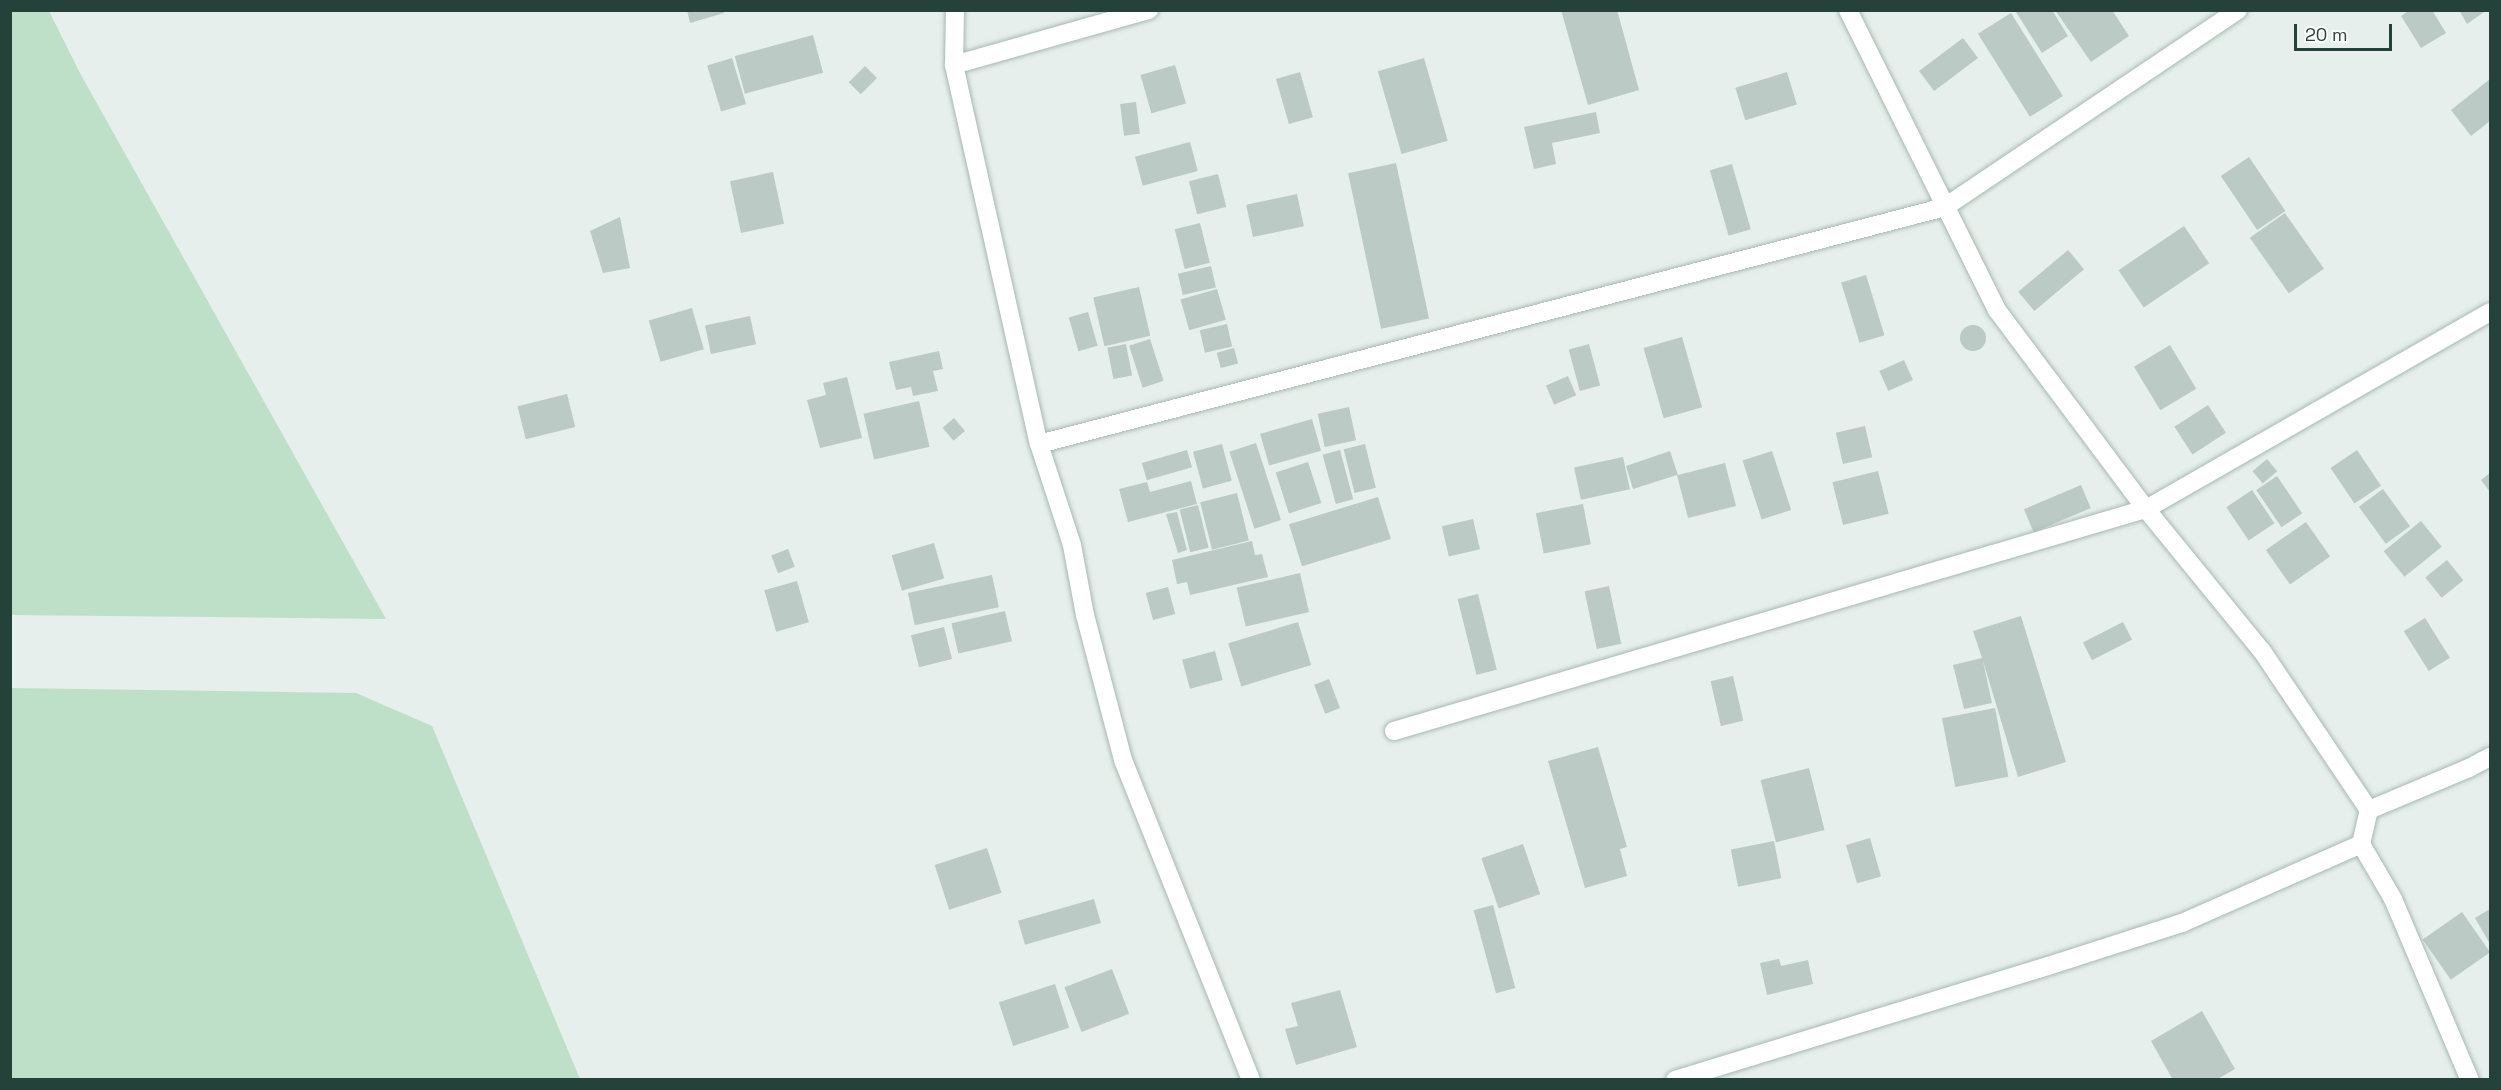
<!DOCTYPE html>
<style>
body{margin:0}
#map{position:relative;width:2501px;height:1090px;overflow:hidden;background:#e6efeb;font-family:"Space Grotesk",sans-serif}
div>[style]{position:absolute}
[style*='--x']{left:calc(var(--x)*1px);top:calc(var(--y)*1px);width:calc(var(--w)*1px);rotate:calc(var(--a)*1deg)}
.green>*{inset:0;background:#bfe0c8}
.building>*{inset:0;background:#bbcac4;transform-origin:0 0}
.round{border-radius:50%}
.roads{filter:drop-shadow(0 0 2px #a8b8b2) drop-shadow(0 0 2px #a8b8b2)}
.minor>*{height:18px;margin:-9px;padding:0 9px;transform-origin:9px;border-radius:9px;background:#fff}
span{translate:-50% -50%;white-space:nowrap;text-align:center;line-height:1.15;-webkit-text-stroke:4.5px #f7fbf9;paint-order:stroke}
.frame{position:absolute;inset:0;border:12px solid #24423a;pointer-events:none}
.scale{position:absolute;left:2294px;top:24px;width:98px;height:27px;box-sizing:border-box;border:3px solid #24423a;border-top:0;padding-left:8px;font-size:18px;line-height:21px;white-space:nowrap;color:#24423a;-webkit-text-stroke:4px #f7fbf9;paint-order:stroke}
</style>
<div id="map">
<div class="green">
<div style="clip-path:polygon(11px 10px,49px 11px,81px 75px,386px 619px,11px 615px)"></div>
<div style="clip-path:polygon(11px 688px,356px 693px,432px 726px,580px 1079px,11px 1079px)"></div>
</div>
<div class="building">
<div style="clip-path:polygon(687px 10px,723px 10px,724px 13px,690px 23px)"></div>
<div style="clip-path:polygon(1561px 10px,1617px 10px,1639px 90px,1588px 105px)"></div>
<div style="clip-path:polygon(2018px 10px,2052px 10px,2068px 36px,2042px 53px,2016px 12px)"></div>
<div style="clip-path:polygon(2055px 10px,2112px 10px,2129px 36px,2091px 62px)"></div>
<div style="clip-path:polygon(2410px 10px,2432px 10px,2446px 33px,2421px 48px,2401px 16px)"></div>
<div style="clip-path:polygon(2459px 10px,2487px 10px,2467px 24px)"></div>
<div style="left:2011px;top:13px;width:98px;height:39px;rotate:58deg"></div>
<div style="left:813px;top:35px;width:39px;height:81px;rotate:75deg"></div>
<div style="left:1963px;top:38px;width:25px;height:55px;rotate:53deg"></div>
<div style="left:732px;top:58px;width:48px;height:26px;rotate:73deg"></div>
<div style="left:1424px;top:58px;width:86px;height:48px;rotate:74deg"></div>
<div style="left:1175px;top:65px;width:40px;height:36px;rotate:74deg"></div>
<div style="left:865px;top:66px;width:17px;height:23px;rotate:45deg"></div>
<div style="left:1300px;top:72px;width:47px;height:25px;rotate:74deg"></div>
<div style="left:1787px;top:72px;width:34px;height:54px;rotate:73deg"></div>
<div style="clip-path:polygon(2490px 79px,2490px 121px,2471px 136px,2451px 110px)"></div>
<div style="left:1136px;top:102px;width:32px;height:16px;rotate:83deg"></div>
<div style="clip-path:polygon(1596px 112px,1600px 133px,1552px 143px,1556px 164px,1534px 169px,1524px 127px)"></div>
<div style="left:1190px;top:142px;width:30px;height:57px;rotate:75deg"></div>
<div style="left:2249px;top:157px;width:65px;height:34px;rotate:56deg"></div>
<div style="left:1396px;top:163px;width:159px;height:49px;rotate:78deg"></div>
<div style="left:1732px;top:164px;width:68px;height:23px;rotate:74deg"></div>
<div style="left:773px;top:172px;width:53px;height:44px;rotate:78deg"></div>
<div style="left:1218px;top:174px;width:34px;height:30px;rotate:76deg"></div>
<div style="left:1297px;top:194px;width:33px;height:52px;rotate:78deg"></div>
<div style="left:2285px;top:213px;width:68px;height:43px;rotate:55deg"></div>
<div style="clip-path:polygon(620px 217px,630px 268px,603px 273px,590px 231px)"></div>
<div style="left:1200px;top:223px;width:41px;height:26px;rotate:76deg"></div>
<div style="left:2184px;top:226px;width:45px;height:79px;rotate:56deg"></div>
<div style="left:2068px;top:250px;width:25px;height:65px;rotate:50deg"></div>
<div style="left:1211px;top:266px;width:22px;height:34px;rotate:77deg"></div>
<div style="left:1866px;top:275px;width:63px;height:26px;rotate:73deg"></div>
<div style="left:1139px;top:287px;width:50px;height:47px;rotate:77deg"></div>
<div style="left:1217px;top:289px;width:32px;height:38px;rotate:74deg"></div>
<div style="left:692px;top:308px;width:43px;height:45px;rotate:74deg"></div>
<div style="left:1088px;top:312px;width:35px;height:20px;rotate:74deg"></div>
<div style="left:750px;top:316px;width:29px;height:46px;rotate:78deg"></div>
<div style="left:1227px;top:324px;width:23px;height:28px;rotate:77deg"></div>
<div class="round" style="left:1960px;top:325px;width:26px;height:26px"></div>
<div style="left:1682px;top:337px;width:73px;height:40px;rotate:74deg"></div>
<div style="left:1150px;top:339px;width:44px;height:22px;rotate:72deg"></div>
<div style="left:1126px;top:344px;width:32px;height:19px;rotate:79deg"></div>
<div style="left:1589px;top:344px;width:43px;height:21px;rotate:75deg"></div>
<div style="left:2170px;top:345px;width:51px;height:42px;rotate:59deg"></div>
<div style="left:1234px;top:348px;width:16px;height:18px;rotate:75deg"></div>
<div style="clip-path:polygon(939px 351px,943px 369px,933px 371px,938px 391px,913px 396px,911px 387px,896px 390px,889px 362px)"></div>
<div style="left:1904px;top:360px;width:22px;height:27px;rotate:66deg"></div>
<div style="left:1568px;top:376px;width:21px;height:24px;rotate:67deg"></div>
<div style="clip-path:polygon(847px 377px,862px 438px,820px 448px,807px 400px,826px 395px,823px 383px)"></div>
<div style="left:567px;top:394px;width:34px;height:51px;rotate:76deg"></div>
<div style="left:919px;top:401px;width:47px;height:57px;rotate:77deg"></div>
<div style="left:2208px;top:405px;width:33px;height:40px;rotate:57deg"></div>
<div style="left:1349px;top:407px;width:34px;height:32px;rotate:78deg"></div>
<div style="left:954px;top:418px;width:17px;height:15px;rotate:50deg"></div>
<div style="left:1312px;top:419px;width:33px;height:54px;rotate:74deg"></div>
<div style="left:1865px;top:426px;width:32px;height:30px;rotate:77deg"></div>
<div style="left:1256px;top:443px;width:81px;height:28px;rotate:72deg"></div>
<div style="left:1222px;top:444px;width:38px;height:30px;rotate:75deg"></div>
<div style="left:1365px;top:444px;width:45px;height:22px;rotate:76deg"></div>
<div style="left:1187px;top:450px;width:18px;height:47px;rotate:74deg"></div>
<div style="left:1340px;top:450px;width:51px;height:18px;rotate:75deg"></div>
<div style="left:2357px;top:450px;width:43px;height:32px;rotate:56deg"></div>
<div style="clip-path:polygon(1670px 451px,1678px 475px,1725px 463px,1736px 506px,1688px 518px,1677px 475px,1633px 489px,1626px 466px)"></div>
<div style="left:1772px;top:451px;width:62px;height:31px;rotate:72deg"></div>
<div style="left:1623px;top:457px;width:33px;height:50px;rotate:78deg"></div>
<div style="left:2267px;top:459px;width:16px;height:19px;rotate:50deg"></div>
<div style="left:1308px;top:462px;width:43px;height:34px;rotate:72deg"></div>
<div style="left:1878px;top:471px;width:44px;height:47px;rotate:76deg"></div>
<div style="clip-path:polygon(2490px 473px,2490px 492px,2481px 480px)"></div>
<div style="left:2277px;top:476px;width:45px;height:25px;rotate:56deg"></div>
<div style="clip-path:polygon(1191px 481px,1197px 504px,1128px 522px,1119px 489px,1147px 482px,1150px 492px)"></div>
<div style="left:2081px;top:485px;width:25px;height:62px;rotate:67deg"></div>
<div style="left:2383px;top:489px;width:46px;height:30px;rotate:54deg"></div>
<div style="left:2252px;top:490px;width:40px;height:31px;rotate:56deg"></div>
<div style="left:1237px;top:493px;width:49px;height:38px;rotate:76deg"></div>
<div style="left:1378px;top:497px;width:44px;height:93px;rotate:73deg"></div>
<div style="left:1583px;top:504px;width:41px;height:48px;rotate:79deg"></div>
<div style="left:1198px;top:505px;width:44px;height:19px;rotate:76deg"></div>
<div style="clip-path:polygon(1177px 512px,1187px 550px,1178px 553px,1166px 514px)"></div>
<div style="left:1473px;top:519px;width:31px;height:32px;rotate:77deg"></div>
<div style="left:2421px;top:521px;width:33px;height:48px;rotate:51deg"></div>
<div style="left:2306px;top:522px;width:42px;height:49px;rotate:55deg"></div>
<div style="clip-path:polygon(1252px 541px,1255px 555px,1262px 554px,1268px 577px,1190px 595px,1187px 582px,1177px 584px,1172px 560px)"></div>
<div style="left:934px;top:543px;width:37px;height:44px;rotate:74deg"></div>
<div style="left:788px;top:549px;width:19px;height:18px;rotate:69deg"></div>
<div style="left:2447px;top:560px;width:26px;height:28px;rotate:51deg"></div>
<div style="left:1300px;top:573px;width:40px;height:65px;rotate:77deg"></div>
<div style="left:992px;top:575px;width:33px;height:86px;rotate:78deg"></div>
<div style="left:797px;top:581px;width:43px;height:34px;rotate:74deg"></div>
<div style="left:1609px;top:586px;width:59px;height:25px;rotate:78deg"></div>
<div style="left:1168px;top:587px;width:28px;height:23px;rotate:75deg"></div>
<div style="left:1478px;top:594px;width:78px;height:21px;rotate:76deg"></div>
<div style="left:1005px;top:611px;width:31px;height:55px;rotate:77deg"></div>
<div style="clip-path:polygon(2021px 616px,2066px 762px,2018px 777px,1983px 661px,1992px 703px,1964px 709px,1953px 665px,1982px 658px,1973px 631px)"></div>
<div style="left:2425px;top:618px;width:47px;height:25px;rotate:58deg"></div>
<div style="left:1298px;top:622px;width:45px;height:73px;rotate:73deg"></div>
<div style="left:2123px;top:622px;width:20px;height:45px;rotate:63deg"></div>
<div style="left:944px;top:627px;width:33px;height:34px;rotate:76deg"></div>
<div style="left:1215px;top:651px;width:30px;height:34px;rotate:75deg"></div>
<div style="left:1733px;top:676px;width:46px;height:23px;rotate:77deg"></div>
<div style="left:1329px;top:679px;width:31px;height:16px;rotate:69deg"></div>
<div style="left:1995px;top:708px;width:70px;height:54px;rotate:79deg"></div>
<div style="clip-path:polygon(1598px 747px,1627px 847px,1620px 849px,1627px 876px,1585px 888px,1548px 761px)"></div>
<div style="left:1809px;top:768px;width:64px;height:50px;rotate:76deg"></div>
<div style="left:1870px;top:838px;width:40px;height:25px;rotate:74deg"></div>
<div style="left:1774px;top:841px;width:38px;height:44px;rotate:79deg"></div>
<div style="left:1523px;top:844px;width:53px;height:44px;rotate:71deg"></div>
<div style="left:987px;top:848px;width:47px;height:55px;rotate:72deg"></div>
<div style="left:1094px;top:899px;width:25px;height:79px;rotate:74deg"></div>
<div style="left:1493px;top:905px;width:86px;height:20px;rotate:75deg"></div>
<div style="clip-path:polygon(2490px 909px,2490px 944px,2475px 918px)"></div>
<div style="left:2462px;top:912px;width:49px;height:48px;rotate:55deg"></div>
<div style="clip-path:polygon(1779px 959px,1781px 966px,1808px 960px,1813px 984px,1767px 995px,1760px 963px)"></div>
<div style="left:1112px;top:969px;width:48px;height:51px;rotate:69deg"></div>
<div style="left:1055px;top:984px;width:46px;height:59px;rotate:72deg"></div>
<div style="clip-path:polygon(1340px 990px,1357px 1047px,1296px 1065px,1285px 1029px,1298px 1026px,1291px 1003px)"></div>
<div style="clip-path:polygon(2202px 1011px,2235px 1069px,2216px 1080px,2173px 1080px,2151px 1041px)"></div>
</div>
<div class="roads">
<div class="minor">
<div style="--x:955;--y:10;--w:55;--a:91"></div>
<div style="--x:954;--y:65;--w:388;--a:77.4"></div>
<div style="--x:1039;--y:444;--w:106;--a:71.9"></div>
<div style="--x:1072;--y:545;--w:71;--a:79.5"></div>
<div style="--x:1085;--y:615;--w:150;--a:75.3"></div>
<div style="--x:1123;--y:760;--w:345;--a:68.2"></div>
<div style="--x:1848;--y:10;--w:335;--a:63.6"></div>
<div style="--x:1997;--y:310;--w:249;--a:53.2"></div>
<div style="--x:2146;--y:509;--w:183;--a:50.8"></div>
<div style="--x:2262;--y:651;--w:192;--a:56.1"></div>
<div style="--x:954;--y:65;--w:203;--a:-15.8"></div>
<div style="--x:1039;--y:444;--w:936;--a:-14.66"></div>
<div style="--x:1945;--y:207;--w:353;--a:-33.9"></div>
<div style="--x:1394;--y:731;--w:784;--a:-16.45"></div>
<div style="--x:2146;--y:509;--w:396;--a:-29.8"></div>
<div style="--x:2361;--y:844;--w:64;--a:59.8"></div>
<div style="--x:2393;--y:899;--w:197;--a:67"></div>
<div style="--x:1675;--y:1080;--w:390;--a:-17"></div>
<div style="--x:2048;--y:966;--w:141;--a:-17.8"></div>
<div style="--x:2182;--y:923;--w:196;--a:-23.8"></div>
<div style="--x:2361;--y:844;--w:35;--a:-77"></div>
<div style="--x:2369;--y:810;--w:108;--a:-22.8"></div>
<div style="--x:2469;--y:768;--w:24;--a:-28"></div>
</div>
</div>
<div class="frame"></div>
<div class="scale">20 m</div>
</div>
